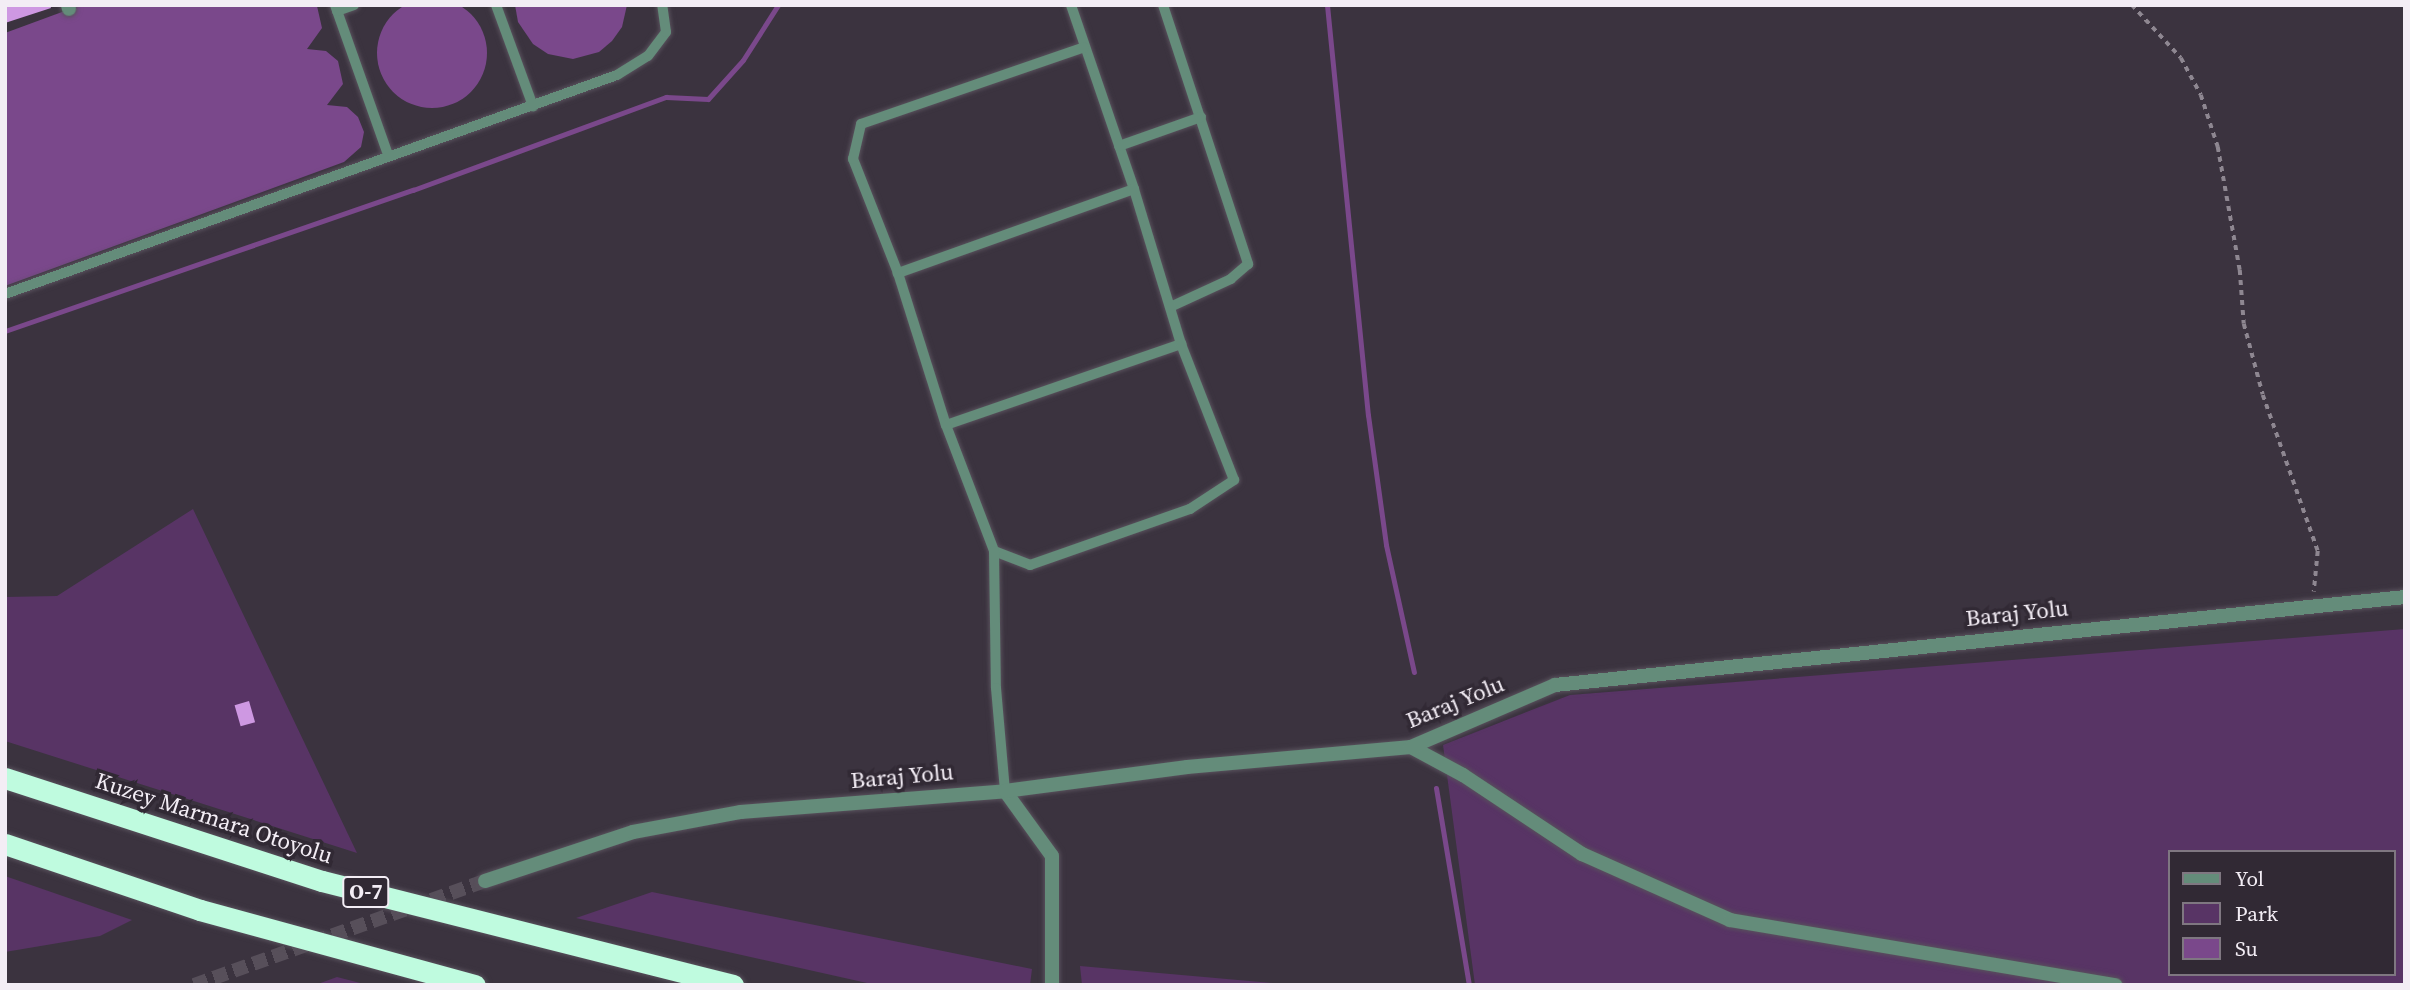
<!DOCTYPE html>
<style>
body{margin:0}
#map{position:relative;width:2410px;height:990px;overflow:hidden;background:#3b333f;font-family:"Source Serif 4",serif}
div>[style]{position:absolute}
[style*='--x']{left:calc(var(--x)*1px);top:calc(var(--y)*1px);width:calc(var(--w)*1px);rotate:calc(var(--a)*1deg)}
.green>*{inset:0;background:#583465}
.water>*{inset:0;background:#7a488b}
.round{border-radius:50%}
.stream>*{height:5px;margin:-2.5px;padding:0 2.5px;transform-origin:2.5px;border-radius:2.5px;background:#7a488b}
.building>*{inset:0;background:#ce98e2;transform-origin:0 0}
.tertiary-tunnel>*{height:14px;margin-top:-7px;transform-origin:0;background:repeating-linear-gradient(90deg,#574f5a 0 14px,transparent 0 21px)}
.path>*{height:3.5px;margin-top:-1.75px;transform-origin:0;background:repeating-linear-gradient(90deg,#8e8791 0 5px,transparent 0 10px)}
.roads{filter:drop-shadow(0 0 2px #58515c) drop-shadow(0 0 2px #58515c)}
.service>*{height:10px;margin:-5px;padding:0 5px;transform-origin:5px;border-radius:5px;background:#648c7a}
.minor>*{height:14px;margin:-7px;padding:0 7px;transform-origin:7px;border-radius:7px;background:#648c7a}
.tertiary>*{height:14px;margin:-7px;padding:0 7px;transform-origin:7px;border-radius:7px;background:#648c7a}
.motorway>*{height:21px;margin:-10.5px;padding:0 10.5px;transform-origin:10.5px;border-radius:10.5px;background:#bffbdf}
span{translate:-50% -50%;white-space:nowrap;text-align:center;line-height:1.15;-webkit-text-stroke:7px #312934;paint-order:stroke}
.shield-label span{padding:2px 5px;background:#312934;border:2px solid;border-radius:5px;-webkit-text-stroke-width:0}
.shield-label{font-size:21px;color:#f3edf5;font-weight:700}
.street-label{font-size:23px;color:#f3edf5}
.frame{position:absolute;inset:0;border:7px solid #f3edf5;pointer-events:none}
.legend{position:absolute;left:2168px;top:850px;width:228px;height:126px;box-sizing:border-box;background:#312934;border:2px solid #7f7781;margin:0;padding:9px 12px;list-style:none;font-size:21px;color:#f3edf5}
.legend li{display:flex;align-items:center;gap:14px;height:35px}
.legend b{width:35px;border:2px solid #7f7781}
</style>
<div id="map">
<div class="green">
<div style="clip-path:polygon(193px 509px,357px 853px,5px 741px,5px 597px,57px 596px)"></div>
<div style="clip-path:polygon(evenodd,2405px 629px,2405px 985px,1475px 985px,1443px 745px,1570px 695px,2405px 629px,2170px 852px,2394px 852px,2394px 974px,2170px 974px,2170px 852px)"></div>
<div style="clip-path:polygon(5px 876px,132px 920px,100px 936px,5px 952px)"></div>
<div style="clip-path:polygon(652px 892px,1032px 969px,1030px 985px,876px 985px,576px 918px)"></div>
<div style="clip-path:polygon(1080px 966px,1294px 985px,1082px 985px)"></div>
<div style="clip-path:polygon(337px 977px,368px 985px,315px 985px)"></div>
</div>
<div class="water">
<div class="round" style="left:377px;top:-2px;width:110px;height:110px"></div>
<div style="clip-path:polygon(81px 5px,317px 6px,322px 28px,307px 49px,326px 51px,338px 61px,343px 84px,327px 105px,347px 107px,358px 117px,364px 132px,361px 147px,344px 162px,5px 286px,5px 33px)"></div>
<div style="clip-path:polygon(515px 5px,627px 5px,622px 27px,612px 41px,599px 52px,573px 59px,548px 54px,533px 44px,518px 22px)"></div>
</div>
<div class="stream">
<div style="--x:1327;--y:5;--w:412;--a:84.3"></div>
<div style="--x:1368;--y:415;--w:131;--a:82.1"></div>
<div style="--x:1386;--y:545;--w:130;--a:77.6"></div>
<div style="--x:5;--y:331;--w:432;--a:-19.1"></div>
<div style="--x:413;--y:190;--w:270;--a:-20.2"></div>
<div style="--x:666;--y:97;--w:42;--a:2.7"></div>
<div style="--x:708;--y:99;--w:52;--a:-48.1"></div>
<div style="--x:743;--y:60;--w:65;--a:-57.5"></div>
<div style="--x:1436;--y:788;--w:200;--a:80.5"></div>
</div>
<div class="building">
<div style="clip-path:polygon(5px 5px,50px 5px,51px 8px,5px 23px)"></div>
<div style="left:249px;top:701px;width:22px;height:15px;rotate:74deg"></div>
</div>
<div class="tertiary-tunnel">
<div style="--x:194;--y:985;--w:309;--a:-19.7"></div>
</div>
<div class="path">
<div style="--x:2132;--y:5;--w:72;--a:47.2"></div>
<div style="--x:2181;--y:58;--w:42;--a:61.6"></div>
<div style="--x:2201;--y:95;--w:55;--a:71.9"></div>
<div style="--x:2218;--y:147;--w:125;--a:79.9"></div>
<div style="--x:2240;--y:270;--w:54;--a:85.8"></div>
<div style="--x:2244;--y:324;--w:73;--a:75"></div>
<div style="--x:2263;--y:395;--w:165;--a:70.6"></div>
<div style="--x:2318;--y:551;--w:41;--a:95.6"></div>
</div>
<div class="roads">
<div class="service">
<div style="--x:335;--y:5;--w:159;--a:70.5"></div>
<div style="--x:496;--y:5;--w:108;--a:69.9"></div>
<div style="--x:1071;--y:5;--w:194;--a:71.1"></div>
<div style="--x:1134;--y:189;--w:251;--a:160.4"></div>
<div style="--x:898;--y:273;--w:123;--a:-111.5"></div>
<div style="--x:853;--y:159;--w:36;--a:-77"></div>
<div style="--x:861;--y:124;--w:236;--a:-19"></div>
<div style="--x:1163;--y:5;--w:273;--a:71.8"></div>
<div style="--x:1248;--y:264;--w:23;--a:139"></div>
<div style="--x:1231;--y:279;--w:67;--a:155.3"></div>
<div style="--x:337;--y:11;--w:18;--a:-19"></div>
<div style="--x:1119;--y:146;--w:87;--a:-19.5"></div>
<div style="--x:898;--y:273;--w:159;--a:72.5"></div>
<div style="--x:946;--y:425;--w:249;--a:-19"></div>
<div style="--x:1181;--y:344;--w:162;--a:-106.9"></div>
<div style="--x:5;--y:294;--w:650;--a:-19.69"></div>
<div style="--x:617;--y:75;--w:36;--a:-32"></div>
<div style="--x:648;--y:56;--w:30;--a:-53"></div>
<div style="--x:666;--y:32;--w:27;--a:-98"></div>
<div style="--x:946;--y:425;--w:135;--a:69.1"></div>
<div style="--x:994;--y:551;--w:39;--a:21"></div>
<div style="--x:1030;--y:565;--w:170;--a:-19.3"></div>
<div style="--x:1190;--y:509;--w:53;--a:-33.4"></div>
<div style="--x:1234;--y:480;--w:146;--a:-111.3"></div>
<div style="--x:994;--y:551;--w:137;--a:89.2"></div>
<div style="--x:996;--y:688;--w:103;--a:85"></div>
</div>
<div class="minor">
<div style="--x:68;--y:5;--w:4;--a:76"></div>
<div style="--x:1411;--y:747;--w:59;--a:28.3"></div>
<div style="--x:1463;--y:775;--w:143;--a:33.6"></div>
<div style="--x:1582;--y:854;--w:162;--a:24"></div>
<div style="--x:1730;--y:920;--w:391;--a:9.6"></div>
<div style="--x:1005;--y:791;--w:80;--a:54.1"></div>
<div style="--x:1052;--y:856;--w:129;--a:90"></div>
</div>
<div class="tertiary">
<div style="--x:485;--y:881;--w:156;--a:-18.3"></div>
<div style="--x:633;--y:832;--w:110;--a:-10.5"></div>
<div style="--x:741;--y:812;--w:265;--a:-4.5"></div>
<div style="--x:1005;--y:791;--w:184;--a:-7.5"></div>
<div style="--x:1187;--y:767;--w:225;--a:-5.1"></div>
<div style="--x:1411;--y:747;--w:157;--a:-23.3"></div>
<div style="--x:1555;--y:685;--w:855;--a:-5.91"></div>
</div>
<div class="motorway">
<div style="--x:5;--y:778;--w:333;--a:18"></div>
<div style="--x:322;--y:881;--w:424;--a:14.2"></div>
<div style="--x:5;--y:844;--w:206;--a:18.7"></div>
<div style="--x:200;--y:910;--w:285;--a:15.3"></div>
</div>
</div>
<div class="shield-label">
<span style="left:366px;top:892px">O-7</span>
</div>
<div class="street-label">
<span style="left:2017px;top:613px;rotate:-6deg">Baraj Yolu</span>
<span style="left:1455px;top:702px;rotate:-22deg">Baraj Yolu</span>
<span style="left:902px;top:776px;rotate:-5deg">Baraj Yolu</span>
<span style="left:214px;top:818px;rotate:18deg">Kuzey Marmara Otoyolu</span>
</div>
<div class="frame"></div>
<ul class="legend">
<li><b style="height:9px;background:#648c7a"></b>Yol</li>
<li><b style="height:19px;background:#583465"></b>Park</li>
<li><b style="height:19px;background:#7a488b"></b>Su</li>
</ul>
</div>
